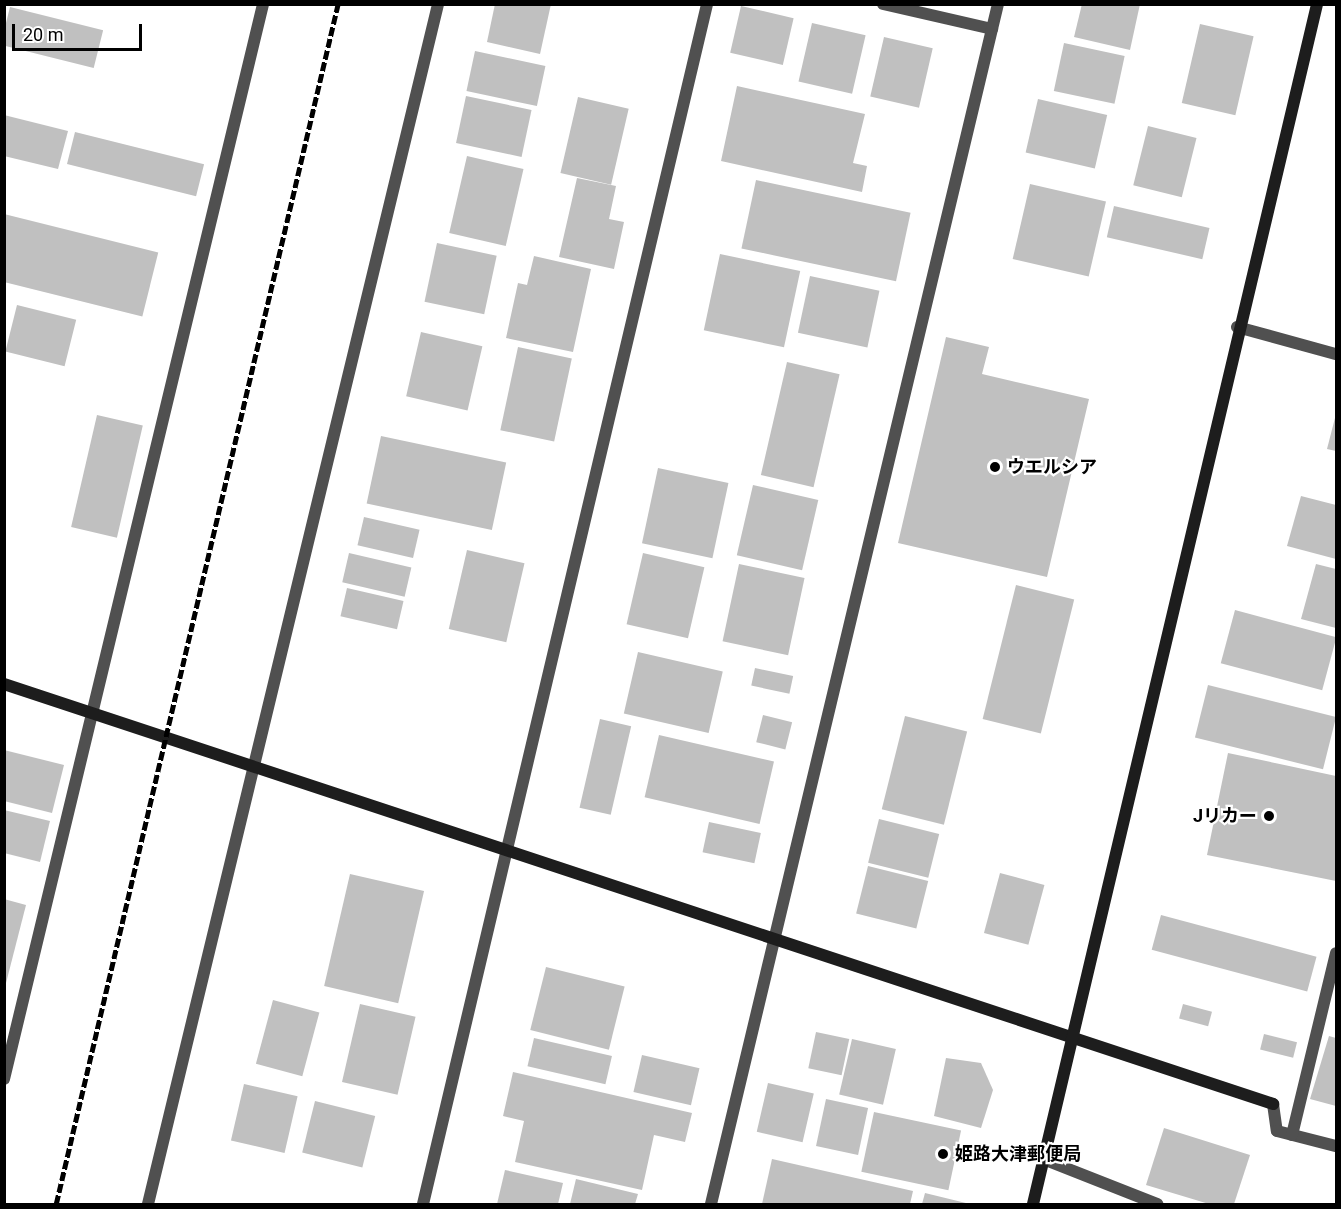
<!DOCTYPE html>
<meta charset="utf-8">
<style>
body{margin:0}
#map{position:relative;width:1341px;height:1209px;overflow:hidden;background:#fff;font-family:Roboto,"Noto Sans JP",sans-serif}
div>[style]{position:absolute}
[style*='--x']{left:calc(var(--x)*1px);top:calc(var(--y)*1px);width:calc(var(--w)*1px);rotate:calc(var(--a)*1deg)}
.building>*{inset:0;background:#c0c0c0;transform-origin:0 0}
.lane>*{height:12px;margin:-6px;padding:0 6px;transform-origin:6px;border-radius:6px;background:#505050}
.street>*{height:12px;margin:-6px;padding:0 6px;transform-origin:6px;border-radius:6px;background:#505050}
.secondary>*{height:12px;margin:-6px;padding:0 6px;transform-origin:6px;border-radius:6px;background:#1d1d1d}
.rail>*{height:4.5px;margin-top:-2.25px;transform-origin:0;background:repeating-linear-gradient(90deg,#000 0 9px,transparent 0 12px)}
.dots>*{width:16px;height:16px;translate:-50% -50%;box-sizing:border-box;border:3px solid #fff;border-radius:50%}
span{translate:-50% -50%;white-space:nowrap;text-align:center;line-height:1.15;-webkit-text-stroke:4.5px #fff;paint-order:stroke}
.poi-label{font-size:18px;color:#000;font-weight:700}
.left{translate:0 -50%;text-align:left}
.right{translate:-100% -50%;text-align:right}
.frame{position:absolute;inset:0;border:6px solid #000;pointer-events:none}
.scale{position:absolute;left:12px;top:24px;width:130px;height:27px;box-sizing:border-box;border:3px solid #000;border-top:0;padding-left:8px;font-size:18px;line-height:21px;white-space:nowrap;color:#000;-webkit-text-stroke:4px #fff;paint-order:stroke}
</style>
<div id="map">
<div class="building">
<div style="clip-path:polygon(495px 4px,551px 4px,540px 54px,487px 42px)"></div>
<div style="clip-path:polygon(1082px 4px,1140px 4px,1130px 50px,1074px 37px)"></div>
<div style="left:741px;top:6px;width:54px;height:48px;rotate:13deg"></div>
<div style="left:10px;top:7px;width:96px;height:39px;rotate:14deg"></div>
<div style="left:812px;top:23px;width:55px;height:60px;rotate:13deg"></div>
<div style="left:1200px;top:24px;width:55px;height:81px;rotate:13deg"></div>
<div style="left:884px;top:37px;width:50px;height:61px;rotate:13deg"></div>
<div style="left:1064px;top:43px;width:62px;height:49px;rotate:12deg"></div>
<div style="left:475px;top:51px;width:72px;height:41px;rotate:12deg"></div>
<div style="clip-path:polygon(737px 86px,865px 114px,853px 163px,867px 166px,862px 192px,721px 161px)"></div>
<div style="left:466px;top:96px;width:67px;height:48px;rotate:12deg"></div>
<div style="left:578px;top:97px;width:52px;height:78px;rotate:13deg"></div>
<div style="left:1038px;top:99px;width:71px;height:55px;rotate:13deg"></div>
<div style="clip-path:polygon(4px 115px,68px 131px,58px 169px,4px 156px)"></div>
<div style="left:1148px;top:126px;width:50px;height:61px;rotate:14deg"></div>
<div style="left:75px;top:132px;width:133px;height:33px;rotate:14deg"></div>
<div style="left:467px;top:156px;width:58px;height:79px;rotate:13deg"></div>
<div style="clip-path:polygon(577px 178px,616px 186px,609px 219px,624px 222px,614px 269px,559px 257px)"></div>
<div style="left:756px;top:180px;width:158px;height:70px;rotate:12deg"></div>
<div style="left:1030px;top:184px;width:78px;height:77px;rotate:13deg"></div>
<div style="left:1114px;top:206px;width:98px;height:32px;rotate:13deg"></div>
<div style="left:4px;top:214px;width:159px;height:66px;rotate:14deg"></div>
<div style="left:437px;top:243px;width:61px;height:60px;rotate:12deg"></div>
<div style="left:720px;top:254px;width:82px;height:78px;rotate:12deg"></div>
<div style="clip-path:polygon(534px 256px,591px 269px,573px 352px,506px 338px,518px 283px,527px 285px)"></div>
<div style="left:810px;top:276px;width:71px;height:58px;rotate:12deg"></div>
<div style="left:17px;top:305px;width:61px;height:48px;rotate:14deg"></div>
<div style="left:421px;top:332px;width:63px;height:66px;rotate:13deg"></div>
<div style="clip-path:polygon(946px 337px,989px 347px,982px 374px,1089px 399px,1047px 577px,898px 543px)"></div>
<div style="left:518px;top:347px;width:55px;height:85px;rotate:12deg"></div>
<div style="left:787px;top:362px;width:54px;height:116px;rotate:13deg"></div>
<div style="clip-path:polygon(1336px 414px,1336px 451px,1327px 449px)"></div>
<div style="left:97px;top:415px;width:47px;height:115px;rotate:13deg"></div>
<div style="left:381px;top:436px;width:128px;height:69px;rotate:12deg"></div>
<div style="left:658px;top:468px;width:72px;height:77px;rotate:12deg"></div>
<div style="left:753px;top:485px;width:67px;height:72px;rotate:13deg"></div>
<div style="clip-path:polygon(1301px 496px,1336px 505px,1336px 559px,1287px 546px)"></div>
<div style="left:364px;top:517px;width:57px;height:29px;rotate:13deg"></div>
<div style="left:467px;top:550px;width:59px;height:81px;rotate:13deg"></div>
<div style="left:349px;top:553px;width:64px;height:30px;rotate:13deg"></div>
<div style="left:643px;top:553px;width:63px;height:73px;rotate:13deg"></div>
<div style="left:739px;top:564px;width:67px;height:79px;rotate:12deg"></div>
<div style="clip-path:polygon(1316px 564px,1336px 569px,1336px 628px,1301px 619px)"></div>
<div style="left:1016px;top:585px;width:60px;height:138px;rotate:14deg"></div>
<div style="left:347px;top:588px;width:58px;height:29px;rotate:13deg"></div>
<div style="left:1235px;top:610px;width:105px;height:55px;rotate:15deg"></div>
<div style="left:638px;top:652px;width:87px;height:63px;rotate:13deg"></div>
<div style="left:755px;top:668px;width:39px;height:18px;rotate:12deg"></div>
<div style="left:1208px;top:685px;width:132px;height:54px;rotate:14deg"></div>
<div style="left:763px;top:715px;width:30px;height:28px;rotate:14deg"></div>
<div style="left:905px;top:716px;width:64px;height:96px;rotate:14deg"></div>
<div style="left:600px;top:719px;width:32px;height:91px;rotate:13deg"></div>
<div style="left:659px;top:735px;width:118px;height:64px;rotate:13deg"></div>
<div style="clip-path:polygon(4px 750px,64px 765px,52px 813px,4px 801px)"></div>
<div style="clip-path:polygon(1228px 753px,1336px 776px,1336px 881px,1207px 855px)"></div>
<div style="clip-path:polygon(4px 810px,50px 821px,40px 862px,4px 853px)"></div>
<div style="left:879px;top:819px;width:62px;height:45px;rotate:14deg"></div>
<div style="left:709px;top:822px;width:53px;height:31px;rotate:12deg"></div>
<div style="left:868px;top:866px;width:62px;height:49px;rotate:14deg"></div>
<div style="left:1000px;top:873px;width:46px;height:62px;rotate:15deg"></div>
<div style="left:350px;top:874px;width:76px;height:115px;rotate:13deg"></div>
<div style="clip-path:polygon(4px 899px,26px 905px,5px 987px,4px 987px)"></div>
<div style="left:1161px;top:915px;width:161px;height:36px;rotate:15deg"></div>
<div style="left:546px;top:967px;width:81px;height:65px;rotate:14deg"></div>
<div style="left:273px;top:1000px;width:48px;height:66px;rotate:15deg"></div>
<div style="left:360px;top:1004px;width:57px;height:80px;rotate:13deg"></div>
<div style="left:1183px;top:1004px;width:30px;height:15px;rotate:15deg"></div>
<div style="left:816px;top:1032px;width:34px;height:37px;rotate:12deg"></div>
<div style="left:1264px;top:1034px;width:34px;height:16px;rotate:14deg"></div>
<div style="clip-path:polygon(1329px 1036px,1336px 1038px,1336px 1106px,1310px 1099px)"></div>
<div style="left:534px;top:1038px;width:80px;height:29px;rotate:13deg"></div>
<div style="left:852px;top:1039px;width:45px;height:57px;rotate:13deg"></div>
<div style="left:642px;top:1055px;width:59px;height:38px;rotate:13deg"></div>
<div style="clip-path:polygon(946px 1058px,981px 1063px,993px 1090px,981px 1128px,934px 1116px)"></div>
<div style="clip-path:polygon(513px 1072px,692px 1113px,685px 1142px,654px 1135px,642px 1190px,515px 1162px,524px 1121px,503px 1116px)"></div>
<div style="left:768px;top:1083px;width:47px;height:50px;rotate:13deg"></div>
<div style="left:244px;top:1084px;width:55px;height:58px;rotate:13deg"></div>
<div style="left:826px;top:1099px;width:43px;height:48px;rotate:12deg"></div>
<div style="left:315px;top:1101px;width:62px;height:53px;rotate:14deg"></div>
<div style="left:874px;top:1112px;width:89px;height:61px;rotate:12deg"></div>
<div style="clip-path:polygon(1164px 1128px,1250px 1155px,1234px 1204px,1209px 1204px,1146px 1185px)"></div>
<div style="clip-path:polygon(772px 1159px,913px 1191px,910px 1204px,762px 1204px)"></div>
<div style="clip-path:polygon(505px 1170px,563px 1183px,558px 1204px,497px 1204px)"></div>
<div style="clip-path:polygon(576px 1179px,638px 1194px,635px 1204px,570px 1204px)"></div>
<div style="clip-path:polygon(925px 1193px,970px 1204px,922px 1204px)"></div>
</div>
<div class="lane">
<div style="--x:883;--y:4;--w:112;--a:12.9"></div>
<div style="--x:1273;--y:1104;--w:27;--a:82"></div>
<div style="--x:1277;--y:1131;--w:61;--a:14.3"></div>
<div style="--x:1292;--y:1135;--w:187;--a:-76.4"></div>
</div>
<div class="street">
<div style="--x:1237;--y:327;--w:103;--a:15.3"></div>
<div style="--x:4;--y:1079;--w:1106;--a:-76.45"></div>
<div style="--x:1043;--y:1159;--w:123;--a:21.5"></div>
<div style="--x:148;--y:1204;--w:1235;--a:-76.41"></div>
<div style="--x:423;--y:1204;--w:1233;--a:-76.68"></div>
<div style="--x:711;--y:1204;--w:1234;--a:-76.55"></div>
</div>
<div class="secondary">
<div style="--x:4;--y:684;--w:1337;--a:18.31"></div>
<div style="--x:1033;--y:1204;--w:1233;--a:-76.68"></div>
</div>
<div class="rail">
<div style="--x:56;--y:1204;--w:1233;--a:-76.78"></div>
</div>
<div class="dots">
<div style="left:995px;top:467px;background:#000"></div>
<div style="left:1269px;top:816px;background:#000"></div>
<div style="left:943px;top:1154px;background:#000"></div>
</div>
<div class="poi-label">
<span class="left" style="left:1007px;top:467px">ウエルシア</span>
<span class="right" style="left:1257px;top:816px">Jリカー</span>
<span class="left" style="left:955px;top:1154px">姫路大津郵便局</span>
</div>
<div class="frame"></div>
<div class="scale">20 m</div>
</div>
